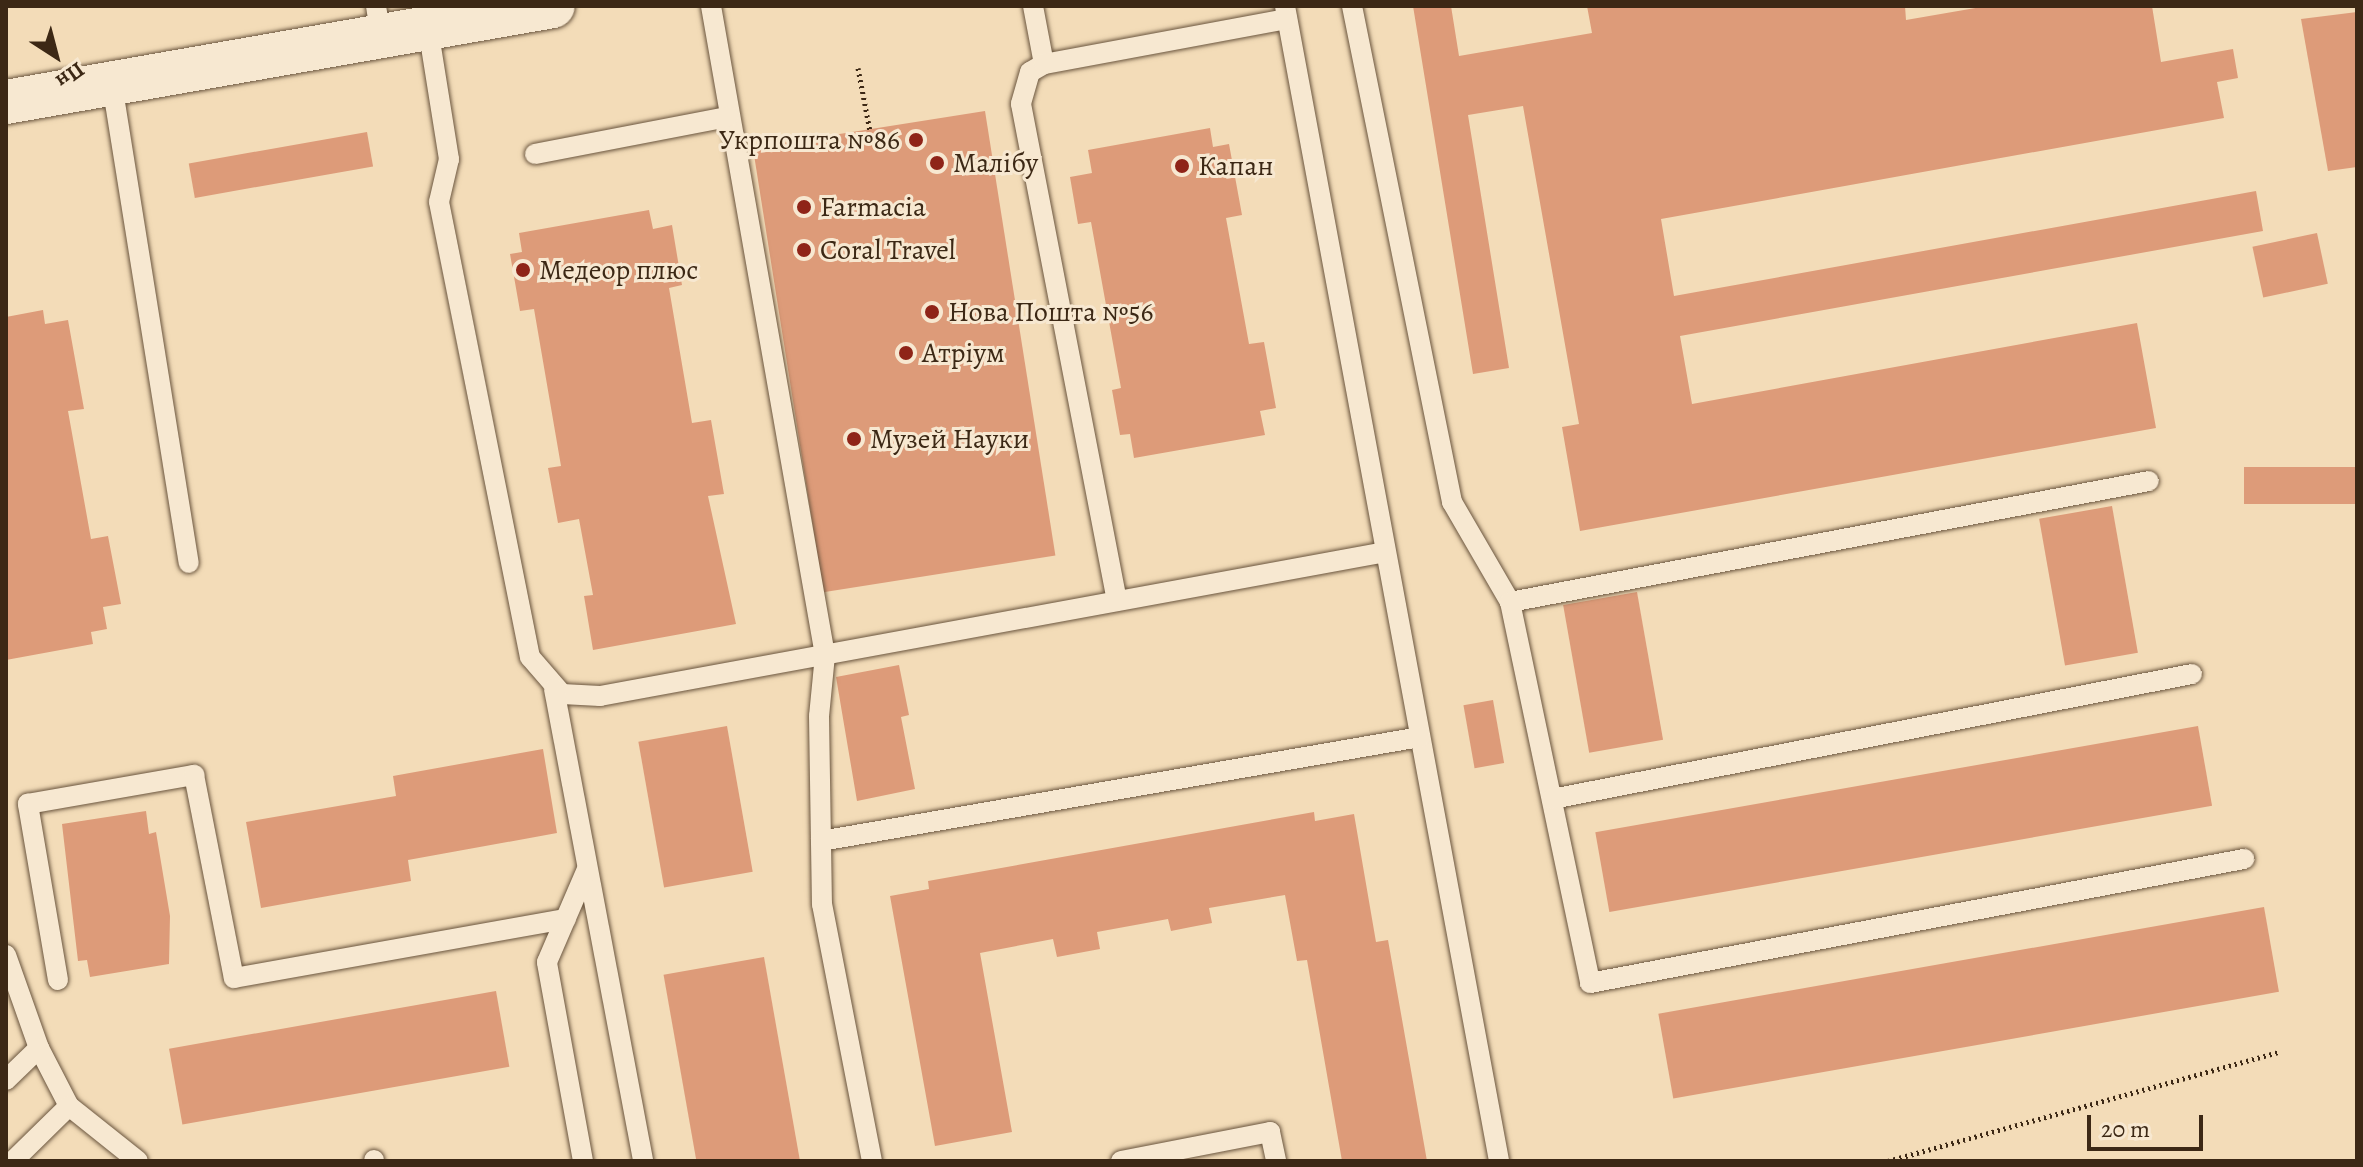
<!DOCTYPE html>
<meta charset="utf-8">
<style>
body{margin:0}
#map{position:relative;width:2363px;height:1167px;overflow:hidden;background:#f3dcb8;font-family:Alegreya,serif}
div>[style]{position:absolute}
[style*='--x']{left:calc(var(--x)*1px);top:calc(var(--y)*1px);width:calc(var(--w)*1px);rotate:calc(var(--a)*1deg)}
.building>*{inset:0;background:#dd9b79;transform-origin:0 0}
.path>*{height:5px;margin-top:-2.5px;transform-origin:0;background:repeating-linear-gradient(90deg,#3c2815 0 2px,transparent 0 6px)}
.roads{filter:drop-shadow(0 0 2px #6a553e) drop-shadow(0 0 2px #6a553e)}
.service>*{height:20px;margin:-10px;padding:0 10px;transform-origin:10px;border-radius:10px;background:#f7e8d1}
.tertiary>*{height:44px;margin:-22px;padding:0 22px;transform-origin:22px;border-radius:22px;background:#f7e8d1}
.dots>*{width:22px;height:22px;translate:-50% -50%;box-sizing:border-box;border:4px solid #f7e8d1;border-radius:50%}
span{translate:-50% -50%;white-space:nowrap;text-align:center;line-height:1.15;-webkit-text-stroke:6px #f7e8d1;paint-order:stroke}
.poi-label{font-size:28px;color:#3c2815}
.right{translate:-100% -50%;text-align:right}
.left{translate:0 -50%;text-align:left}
.frame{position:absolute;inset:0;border:8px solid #3c2815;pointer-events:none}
.north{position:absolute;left:16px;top:16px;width:80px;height:80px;-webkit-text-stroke:6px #f7e8d1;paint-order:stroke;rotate:144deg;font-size:22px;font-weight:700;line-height:32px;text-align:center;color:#3c2815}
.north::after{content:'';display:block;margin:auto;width:28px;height:36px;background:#3c2815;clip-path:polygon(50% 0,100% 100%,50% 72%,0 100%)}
.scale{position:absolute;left:2087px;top:1115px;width:116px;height:36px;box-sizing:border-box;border:4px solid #3c2815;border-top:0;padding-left:10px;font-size:24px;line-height:28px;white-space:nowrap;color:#3c2815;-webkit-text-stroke:6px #f7e8d1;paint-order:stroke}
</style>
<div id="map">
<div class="building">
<div style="clip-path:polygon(1413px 6px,1451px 6px,1459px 56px,1592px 33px,1587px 6px,1905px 6px,1906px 20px,1987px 6px,2152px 6px,2161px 62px,2233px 49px,2238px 78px,2217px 82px,2224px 118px,1661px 219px,1674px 296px,2256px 191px,2263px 231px,1680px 336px,1692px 404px,2137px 323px,2156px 428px,1580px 531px,1562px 427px,1579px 424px,1523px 106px,1468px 115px,1509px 368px,1473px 374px)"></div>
<div style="clip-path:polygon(2357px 12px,2357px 167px,2328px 171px,2301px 19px)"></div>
<div style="left:985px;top:111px;width:450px;height:235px;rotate:81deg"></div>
<div style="clip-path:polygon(1210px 128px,1213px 147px,1229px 144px,1242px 215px,1226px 218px,1249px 344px,1264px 342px,1276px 408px,1260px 411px,1265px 435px,1134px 458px,1130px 434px,1120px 435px,1112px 390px,1121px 388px,1091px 222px,1078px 224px,1070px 177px,1092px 173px,1088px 150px)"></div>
<div style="left:367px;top:132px;width:35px;height:181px;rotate:80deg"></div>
<div style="clip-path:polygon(649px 210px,653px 229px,672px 225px,682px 285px,669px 288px,692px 423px,711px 420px,724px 494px,708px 496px,736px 624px,593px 650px,584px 596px,593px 595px,579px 519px,558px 523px,548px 468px,561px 466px,534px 309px,520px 311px,510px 254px,522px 252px,519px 233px)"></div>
<div style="left:2317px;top:233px;width:52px;height:66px;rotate:78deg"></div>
<div style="clip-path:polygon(43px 310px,45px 324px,68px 320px,84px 409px,68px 411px,91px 539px,108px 536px,121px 604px,103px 607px,107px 629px,91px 632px,93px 644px,6px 660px,6px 317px)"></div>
<div style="left:2357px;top:467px;width:37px;height:113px;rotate:90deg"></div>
<div style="left:2112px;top:506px;width:149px;height:74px;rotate:80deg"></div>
<div style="left:1637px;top:592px;width:150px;height:75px;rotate:80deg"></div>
<div style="clip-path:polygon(899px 665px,909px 715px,901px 717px,915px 789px,857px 801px,836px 677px)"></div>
<div style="left:1493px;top:700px;width:64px;height:30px;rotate:80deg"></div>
<div style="left:727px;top:726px;width:148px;height:90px;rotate:80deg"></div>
<div style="left:2198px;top:726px;width:81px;height:612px;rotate:80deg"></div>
<div style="clip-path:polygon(543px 749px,557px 833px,408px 860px,411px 881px,261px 908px,246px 822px,396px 796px,393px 776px)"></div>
<div style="clip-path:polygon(146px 811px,149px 834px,156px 832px,170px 916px,169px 964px,90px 977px,87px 960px,78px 961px,62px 824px)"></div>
<div style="clip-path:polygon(1314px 812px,1315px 821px,1354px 814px,1376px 942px,1388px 940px,1427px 1161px,1342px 1161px,1307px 960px,1297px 961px,1285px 895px,1209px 908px,1212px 923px,1191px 927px,1171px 931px,1168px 919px,1097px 932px,1100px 949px,1057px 957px,1053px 939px,980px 953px,1012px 1132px,935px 1146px,890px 896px,929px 889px,928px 881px)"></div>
<div style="left:2264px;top:907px;width:86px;height:615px;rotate:80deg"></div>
<div style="left:764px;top:957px;width:207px;height:102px;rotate:80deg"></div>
<div style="left:496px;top:991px;width:77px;height:332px;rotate:80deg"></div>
</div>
<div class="path">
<div style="--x:858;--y:68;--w:64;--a:79.2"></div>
<div style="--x:1888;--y:1161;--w:405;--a:-15.6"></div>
</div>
<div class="roads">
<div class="service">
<div style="--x:376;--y:6;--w:30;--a:81"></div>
<div style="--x:711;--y:6;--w:659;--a:80.04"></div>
<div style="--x:825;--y:655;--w:61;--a:95.6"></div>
<div style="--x:819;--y:716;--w:188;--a:89.1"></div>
<div style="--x:822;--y:904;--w:262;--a:79"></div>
<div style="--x:1033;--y:6;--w:59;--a:79.3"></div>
<div style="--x:1044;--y:64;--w:16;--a:150"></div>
<div style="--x:1030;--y:72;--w:33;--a:106"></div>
<div style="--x:1021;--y:104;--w:506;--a:79.07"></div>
<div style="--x:1285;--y:6;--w:1175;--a:79.5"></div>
<div style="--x:1352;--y:6;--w:506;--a:78.6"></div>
<div style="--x:1452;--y:502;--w:116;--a:59.9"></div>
<div style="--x:1510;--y:602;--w:389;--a:78.1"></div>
<div style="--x:1590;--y:983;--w:666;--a:-10.74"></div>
<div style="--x:428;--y:28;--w:133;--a:80.9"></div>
<div style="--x:449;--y:159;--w:44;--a:103.1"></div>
<div style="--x:439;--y:202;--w:464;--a:78.7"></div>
<div style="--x:530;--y:657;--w:49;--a:49.1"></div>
<div style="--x:562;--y:694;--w:38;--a:3"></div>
<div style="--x:600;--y:696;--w:798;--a:-10.39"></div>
<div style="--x:1044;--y:64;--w:247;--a:-10.5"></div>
<div style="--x:112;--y:84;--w:485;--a:80.9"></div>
<div style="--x:535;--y:154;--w:197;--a:-10.9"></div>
<div style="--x:1510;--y:602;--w:650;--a:-10.72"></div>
<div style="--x:554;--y:689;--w:480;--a:79.3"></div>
<div style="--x:1552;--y:799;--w:652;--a:-11.05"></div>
<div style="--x:821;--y:841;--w:608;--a:-9.85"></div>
<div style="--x:6;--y:955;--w:99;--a:70.5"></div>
<div style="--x:39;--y:1048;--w:65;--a:62.7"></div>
<div style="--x:69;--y:1106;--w:88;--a:38.6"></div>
<div style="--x:58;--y:980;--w:179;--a:-99.7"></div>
<div style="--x:28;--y:804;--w:169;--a:-9.9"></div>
<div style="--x:194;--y:775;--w:207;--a:78.9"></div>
<div style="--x:234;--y:978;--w:337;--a:-10.1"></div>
<div style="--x:6;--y:1080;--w:46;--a:-44.1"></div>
<div style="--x:374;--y:1160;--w:1;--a:90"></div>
<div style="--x:13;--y:1161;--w:78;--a:-44.5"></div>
<div style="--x:583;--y:1161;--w:202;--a:-100.3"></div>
<div style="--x:547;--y:962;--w:101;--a:-66.7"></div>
<div style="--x:1121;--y:1161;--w:152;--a:-11"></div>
<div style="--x:1270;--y:1132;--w:30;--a:78"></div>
</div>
<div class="tertiary">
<div style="--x:6;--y:102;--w:555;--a:-9.95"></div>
</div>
</div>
<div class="dots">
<div style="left:916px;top:140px;background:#8f2418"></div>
<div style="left:937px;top:163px;background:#8f2418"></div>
<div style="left:1182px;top:166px;background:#8f2418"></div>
<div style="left:804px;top:207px;background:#8f2418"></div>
<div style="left:804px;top:250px;background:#8f2418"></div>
<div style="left:523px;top:270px;background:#8f2418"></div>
<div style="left:932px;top:312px;background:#8f2418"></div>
<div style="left:906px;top:353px;background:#8f2418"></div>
<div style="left:854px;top:439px;background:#8f2418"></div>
</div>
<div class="poi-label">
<span class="right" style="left:900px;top:140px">Укрпошта №86</span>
<span class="left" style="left:953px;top:163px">Малiбу</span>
<span class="left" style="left:1198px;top:166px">Капан</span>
<span class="left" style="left:820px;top:207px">Farmacia</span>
<span class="left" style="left:820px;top:250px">Coral Travel</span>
<span class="left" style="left:539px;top:270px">Медеор плюс</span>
<span class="left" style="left:948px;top:312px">Нова Пошта №56</span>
<span class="left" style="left:922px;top:353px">Атріум</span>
<span class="left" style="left:870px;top:439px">Музей Науки</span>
</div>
<div class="frame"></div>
<div class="north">Пн</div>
<div class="scale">20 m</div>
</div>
